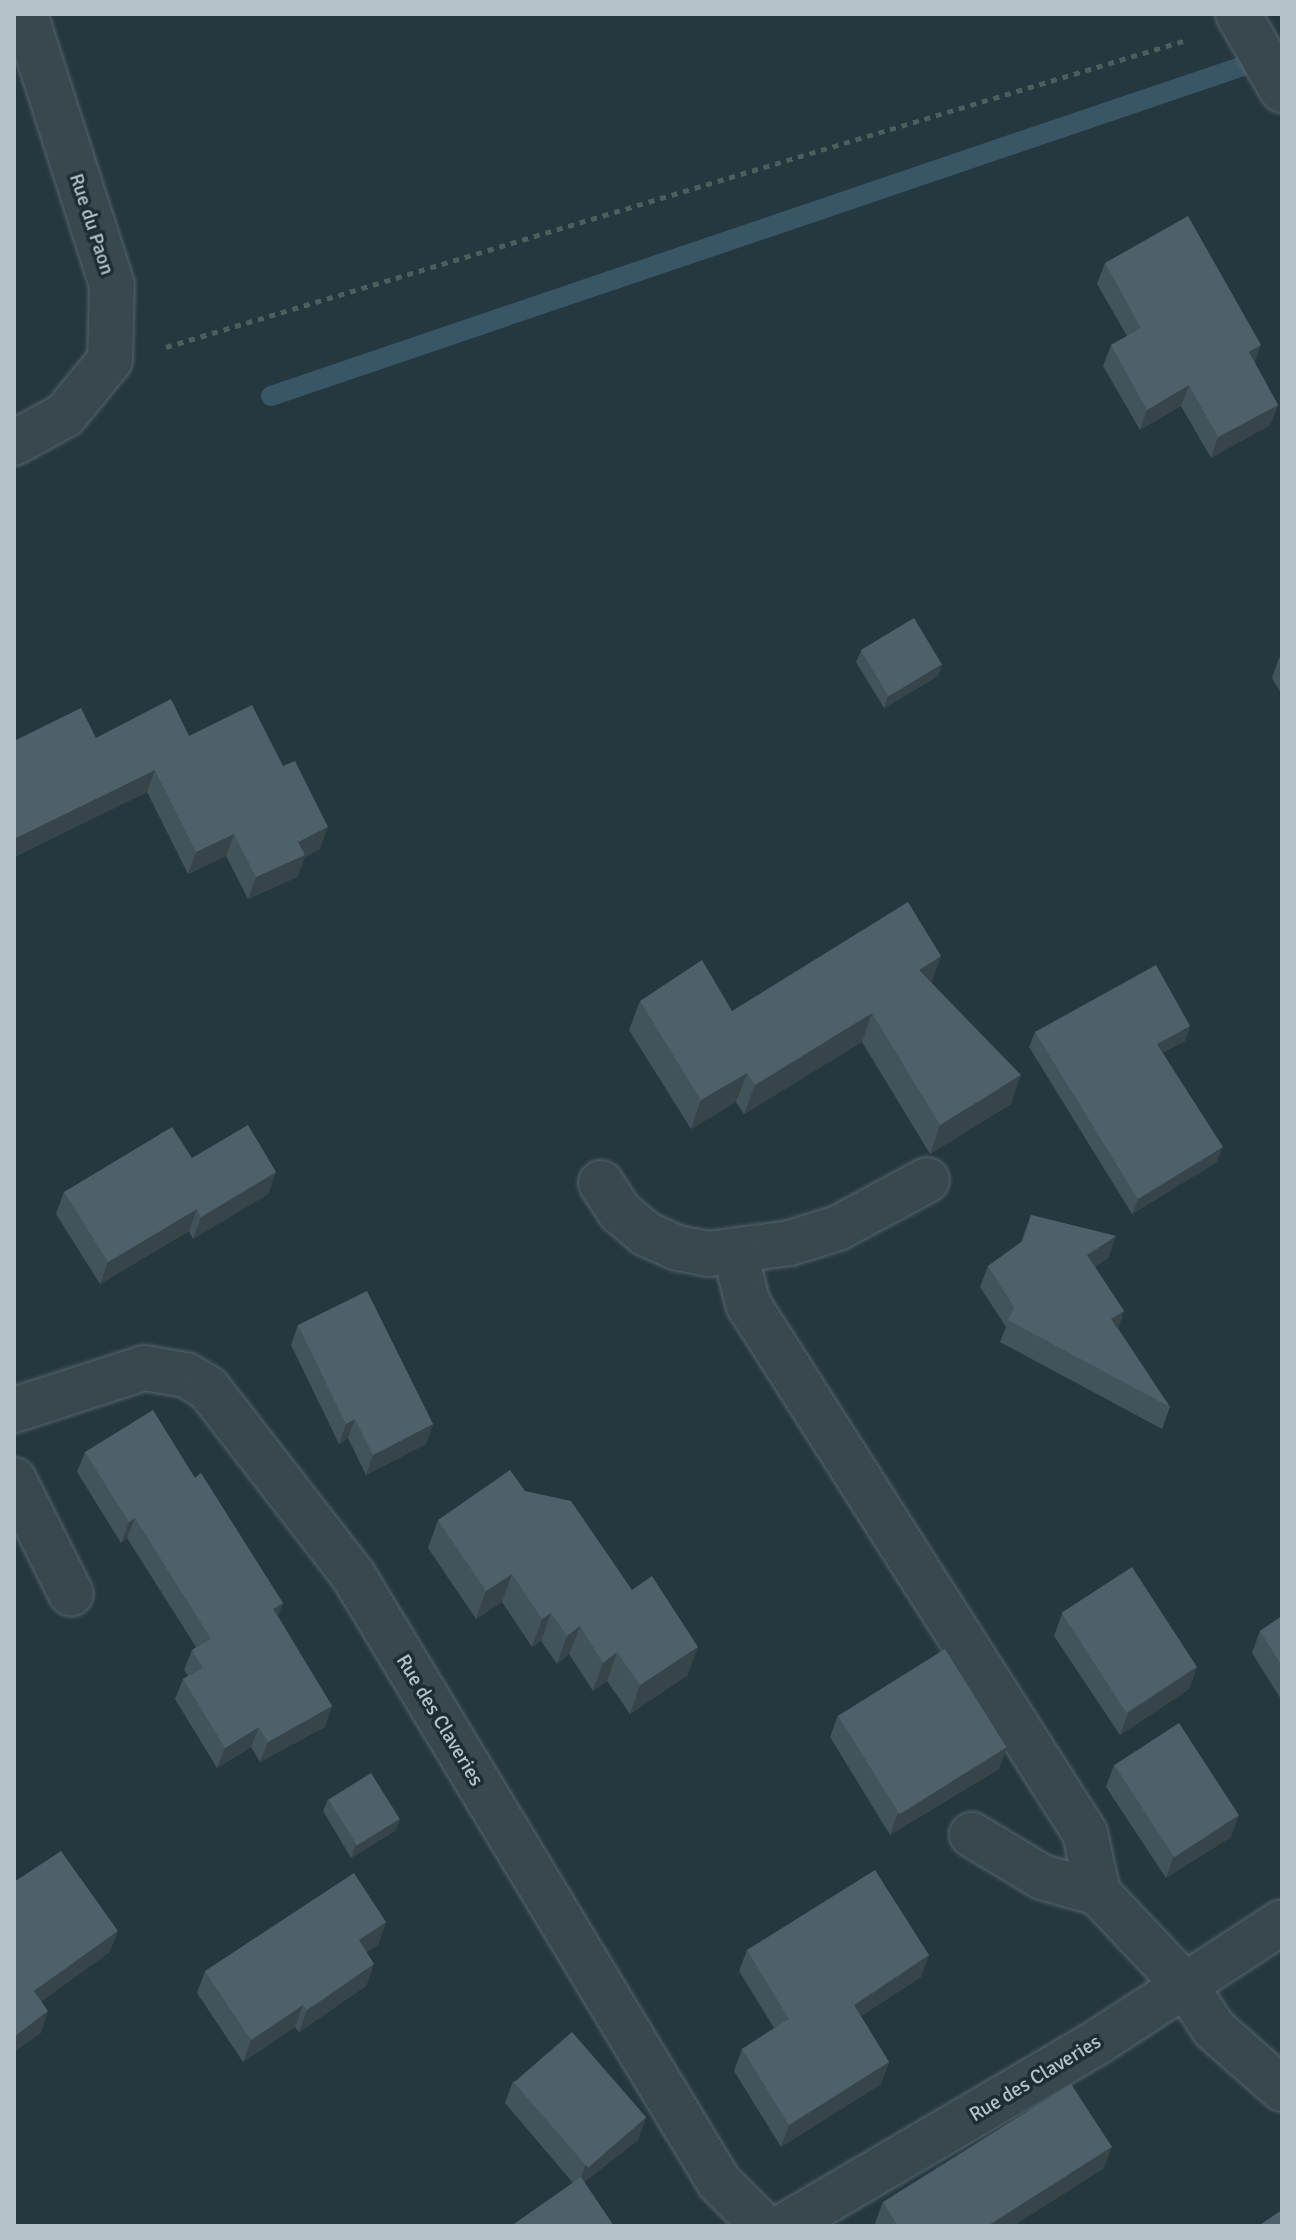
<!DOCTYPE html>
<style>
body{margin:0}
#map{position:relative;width:1296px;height:2240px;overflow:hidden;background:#25373f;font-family:Signika,sans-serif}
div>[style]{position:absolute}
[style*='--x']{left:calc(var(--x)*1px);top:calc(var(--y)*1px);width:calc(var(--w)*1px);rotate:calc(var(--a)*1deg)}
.stream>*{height:20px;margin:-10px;padding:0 10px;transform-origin:10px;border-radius:10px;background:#395666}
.path>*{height:5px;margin-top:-2.5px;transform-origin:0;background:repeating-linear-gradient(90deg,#49605d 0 6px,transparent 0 12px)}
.roads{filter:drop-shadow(0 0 2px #57656d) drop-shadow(0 0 2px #57656d)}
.minor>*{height:44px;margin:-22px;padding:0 22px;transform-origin:22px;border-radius:22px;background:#39484f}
.wall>*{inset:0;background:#43535b}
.shaded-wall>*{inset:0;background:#37444a}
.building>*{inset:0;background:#4e616a;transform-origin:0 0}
span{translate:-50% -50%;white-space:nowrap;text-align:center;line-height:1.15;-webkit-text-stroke:7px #1e2d34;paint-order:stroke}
.street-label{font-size:20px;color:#b6c2ca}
.frame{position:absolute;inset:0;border:16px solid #b6c2ca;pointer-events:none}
</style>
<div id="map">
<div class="stream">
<div style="--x:271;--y:396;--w:1052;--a:-18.75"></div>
</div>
<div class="path">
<div style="--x:166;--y:347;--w:1066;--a:-16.74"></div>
</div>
<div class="roads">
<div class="minor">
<div style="--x:1238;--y:14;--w:88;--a:59.9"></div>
<div style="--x:14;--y:443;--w:58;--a:-28.8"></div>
<div style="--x:65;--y:415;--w:71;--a:-50.7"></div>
<div style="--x:110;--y:360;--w:75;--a:-88.5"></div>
<div style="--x:112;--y:285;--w:285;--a:-107.8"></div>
<div style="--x:601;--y:1183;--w:35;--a:57"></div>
<div style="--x:620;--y:1212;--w:34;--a:40"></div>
<div style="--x:646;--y:1234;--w:35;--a:24"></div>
<div style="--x:678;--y:1248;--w:31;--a:11"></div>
<div style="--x:708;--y:1254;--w:83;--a:-7.6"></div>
<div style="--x:790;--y:1243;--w:50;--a:-17.4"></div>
<div style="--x:838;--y:1228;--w:101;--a:-28.3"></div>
<div style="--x:735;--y:1253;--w:53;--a:75.7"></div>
<div style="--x:748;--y:1304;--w:627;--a:57.5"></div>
<div style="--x:1085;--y:1833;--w:61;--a:77.8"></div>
<div style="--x:1098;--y:1893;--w:58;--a:-164.1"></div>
<div style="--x:1042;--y:1877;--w:82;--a:-149"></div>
<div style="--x:14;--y:1410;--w:137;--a:-17.9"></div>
<div style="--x:144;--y:1368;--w:43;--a:9.5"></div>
<div style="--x:186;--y:1375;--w:26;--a:31"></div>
<div style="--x:208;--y:1388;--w:237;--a:52.2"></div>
<div style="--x:353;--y:1575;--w:709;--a:58.91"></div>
<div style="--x:719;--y:2182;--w:62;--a:45"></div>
<div style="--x:14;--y:1480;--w:127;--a:63.4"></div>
<div style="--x:1098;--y:1893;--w:127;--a:46.6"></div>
<div style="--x:1185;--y:1985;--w:53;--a:56.6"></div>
<div style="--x:1214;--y:2029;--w:91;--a:41.4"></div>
<div style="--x:784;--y:2226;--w:365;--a:-30.4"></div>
<div style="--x:1099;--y:2041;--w:218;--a:-33"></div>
</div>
</div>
<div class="wall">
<div style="clip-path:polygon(1105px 263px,1255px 363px,1278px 405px,1270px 425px,1211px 458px,1181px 406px,1140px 430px,1103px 366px,1111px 345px,1127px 336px,1097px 284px)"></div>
<div style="clip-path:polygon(861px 651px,942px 664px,938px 676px,884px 708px,856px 662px)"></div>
<div style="clip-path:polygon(1282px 657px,1282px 695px,1272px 678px,1279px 658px)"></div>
<div style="clip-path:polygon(189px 736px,320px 849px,305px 857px,297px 877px,248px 899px,226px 856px,188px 874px,147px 792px,14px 857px,14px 741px)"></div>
<div style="clip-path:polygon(941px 956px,931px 983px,1011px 1104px,930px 1154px,862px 1042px,744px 1114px,736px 1102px,691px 1129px,629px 1030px,640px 1001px,732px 1011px)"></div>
<div style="clip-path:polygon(1190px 1026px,1185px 1041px,1162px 1053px,1217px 1162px,1132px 1214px,1029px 1047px,1035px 1032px)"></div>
<div style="clip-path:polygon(192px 1158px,276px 1172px,268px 1194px,193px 1239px,189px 1231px,100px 1284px,56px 1214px,64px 1192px)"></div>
<div style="clip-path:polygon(1031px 1215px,1116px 1236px,1108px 1258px,1095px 1267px,1124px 1311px,1118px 1328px,1170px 1407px,1162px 1429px,1000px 1342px,1006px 1327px,980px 1287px,988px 1266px,1021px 1242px)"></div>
<div style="clip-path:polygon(298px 1325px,433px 1424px,426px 1444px,366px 1475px,348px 1438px,339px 1444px,291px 1345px)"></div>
<div style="clip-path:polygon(85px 1452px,195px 1478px,283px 1603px,278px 1616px,332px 1706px,325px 1727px,260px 1762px,251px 1747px,217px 1768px,175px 1699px,183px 1679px,188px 1676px,184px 1670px,192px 1650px,196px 1647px,127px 1538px,121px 1543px,77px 1472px)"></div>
<div style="clip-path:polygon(525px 1491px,688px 1675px,630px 1714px,607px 1681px,593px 1691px,569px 1654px,557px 1664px,541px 1641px,532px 1647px,502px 1602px,476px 1619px,428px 1548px,438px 1520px)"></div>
<div style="clip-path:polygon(1062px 1614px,1197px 1667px,1189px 1689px,1120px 1735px,1054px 1636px)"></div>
<div style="clip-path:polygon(1282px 1616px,1282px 1701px,1252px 1653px,1260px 1631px)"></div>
<div style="clip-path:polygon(838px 1715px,1007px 1747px,999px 1769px,890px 1835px,830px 1737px)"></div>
<div style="clip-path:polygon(1114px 1765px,1231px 1837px,1166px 1878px,1106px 1787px)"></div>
<div style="clip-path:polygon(328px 1799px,400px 1819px,395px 1831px,351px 1858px,323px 1811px)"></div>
<div style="clip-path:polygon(386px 1922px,378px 1945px,366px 1952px,374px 1964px,366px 1986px,299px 2032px,295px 2027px,243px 2062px,197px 1993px,205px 1971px)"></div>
<div style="clip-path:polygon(747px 1950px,929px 1955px,921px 1977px,861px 2016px,889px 2062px,881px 2084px,781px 2147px,734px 2071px,742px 2049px,774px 2028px,739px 1971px)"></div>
<div style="clip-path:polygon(513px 2081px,646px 2118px,638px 2140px,584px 2182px,573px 2183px,505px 2103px)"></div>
<div style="clip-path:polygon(1104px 2168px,1013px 2226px,877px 2226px,875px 2223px,883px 2202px)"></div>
</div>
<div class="shaded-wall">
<div style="clip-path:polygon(1261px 345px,1254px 366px,1249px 352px)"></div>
<div style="clip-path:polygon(1189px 385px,1181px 406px,1140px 430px,1147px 410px)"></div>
<div style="clip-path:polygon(1278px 405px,1270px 425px,1211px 458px,1218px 437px)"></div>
<div style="clip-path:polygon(942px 664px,938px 676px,884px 708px,888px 696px)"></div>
<div style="clip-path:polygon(155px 770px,147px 792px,14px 857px,14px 839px)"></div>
<div style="clip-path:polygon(328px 827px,320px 849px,305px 857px,297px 877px,248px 899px,256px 877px,298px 842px)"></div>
<div style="clip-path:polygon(234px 834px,226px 856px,188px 874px,196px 852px)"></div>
<div style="clip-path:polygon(941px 956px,931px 985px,919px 970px)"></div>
<div style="clip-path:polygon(872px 1013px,862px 1042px,744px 1114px,755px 1085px)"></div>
<div style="clip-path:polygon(1190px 1026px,1185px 1041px,1151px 1059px,1157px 1044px)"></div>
<div style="clip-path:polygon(747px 1073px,736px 1102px,691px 1129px,701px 1100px)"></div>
<div style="clip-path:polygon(1021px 1075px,1011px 1104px,930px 1154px,940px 1125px)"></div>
<div style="clip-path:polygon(1223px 1147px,1217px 1162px,1132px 1214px,1138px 1199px)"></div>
<div style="clip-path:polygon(276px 1172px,268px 1194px,193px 1239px,201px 1217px)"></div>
<div style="clip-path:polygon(197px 1209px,189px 1231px,100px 1284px,108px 1262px)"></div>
<div style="clip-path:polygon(1116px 1236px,1108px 1258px,1079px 1277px,1087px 1255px)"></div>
<div style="clip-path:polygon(1124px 1311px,1116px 1332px,1111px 1319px)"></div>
<div style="clip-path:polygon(355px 1419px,348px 1438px,339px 1444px,346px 1424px)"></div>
<div style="clip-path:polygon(433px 1424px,426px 1444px,366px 1475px,373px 1455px)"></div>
<div style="clip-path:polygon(135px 1518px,127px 1538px,121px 1543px,129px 1522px)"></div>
<div style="clip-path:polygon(512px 1574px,502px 1602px,476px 1619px,486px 1591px)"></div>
<div style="clip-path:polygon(283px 1603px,275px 1623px,273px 1609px)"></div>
<div style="clip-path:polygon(551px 1613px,541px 1641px,532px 1647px,542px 1619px)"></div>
<div style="clip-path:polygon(580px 1626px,569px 1654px,557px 1664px,567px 1636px)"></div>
<div style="clip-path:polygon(698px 1647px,688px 1675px,630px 1714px,640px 1685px)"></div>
<div style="clip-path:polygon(617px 1652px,607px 1681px,593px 1691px,603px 1663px)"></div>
<div style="clip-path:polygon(1197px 1667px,1189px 1689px,1120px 1735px,1128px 1713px)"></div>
<div style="clip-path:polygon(332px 1706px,325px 1727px,260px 1762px,268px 1742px)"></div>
<div style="clip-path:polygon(259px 1727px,251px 1747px,217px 1768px,225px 1748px)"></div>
<div style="clip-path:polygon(1007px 1747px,999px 1769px,890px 1835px,898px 1813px)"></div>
<div style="clip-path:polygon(1239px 1815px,1231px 1837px,1166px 1878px,1174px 1856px)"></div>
<div style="clip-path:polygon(400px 1819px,395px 1831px,351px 1858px,355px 1846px)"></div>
<div style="clip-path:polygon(386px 1922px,378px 1945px,351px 1962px,359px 1940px)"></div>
<div style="clip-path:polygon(118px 1931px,110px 1952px,26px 2013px,34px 1991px)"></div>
<div style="clip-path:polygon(929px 1955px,921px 1977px,846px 2026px,854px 2005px)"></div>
<div style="clip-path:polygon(374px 1964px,366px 1986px,299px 2032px,307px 2010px)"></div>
<div style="clip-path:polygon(303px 2005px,295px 2027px,243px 2062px,251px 2040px)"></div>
<div style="clip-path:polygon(48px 2011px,41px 2033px,14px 2052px,14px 2037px)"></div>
<div style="clip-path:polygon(889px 2062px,881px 2084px,781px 2147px,789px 2125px)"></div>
<div style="clip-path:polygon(646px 2118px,638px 2140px,577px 2188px,585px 2166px)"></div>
<div style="clip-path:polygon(1112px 2147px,1104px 2168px,1013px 2226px,987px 2226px)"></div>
</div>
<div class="building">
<div style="clip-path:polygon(1188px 216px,1261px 345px,1249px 352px,1278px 405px,1218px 437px,1189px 385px,1147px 410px,1111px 345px,1141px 328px,1105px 263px)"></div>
<div style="left:914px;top:618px;width:54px;height:62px;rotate:59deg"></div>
<div style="clip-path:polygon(171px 699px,189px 736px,252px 705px,283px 766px,295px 761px,328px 827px,298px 842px,305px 855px,256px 877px,234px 834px,196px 852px,155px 770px,14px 839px,14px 741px,81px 708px,96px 738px)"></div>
<div style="clip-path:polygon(908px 902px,941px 956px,919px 970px,1021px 1075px,940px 1125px,872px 1013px,755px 1085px,747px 1073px,701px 1100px,640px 1001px,702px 960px,732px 1011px)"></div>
<div style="clip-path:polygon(1156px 965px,1190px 1026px,1157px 1044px,1223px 1147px,1138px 1199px,1035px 1032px)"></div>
<div style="clip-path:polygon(248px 1125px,276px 1172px,201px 1217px,197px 1209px,108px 1262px,64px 1192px,172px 1127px,192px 1158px)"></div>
<div style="clip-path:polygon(1031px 1215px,1116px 1236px,1087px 1255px,1124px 1311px,1111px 1319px,1170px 1407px,1008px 1320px,1014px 1307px,988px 1266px,1023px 1241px)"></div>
<div style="clip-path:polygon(367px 1291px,433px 1424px,373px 1455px,355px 1419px,346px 1424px,298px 1325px)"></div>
<div style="clip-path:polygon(153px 1410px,195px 1478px,201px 1473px,283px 1603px,273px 1609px,332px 1706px,268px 1742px,259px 1727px,225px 1748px,183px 1679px,203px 1668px,192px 1650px,211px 1639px,135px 1518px,129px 1522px,85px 1452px)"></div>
<div style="clip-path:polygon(510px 1470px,525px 1491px,571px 1501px,632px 1590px,652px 1576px,698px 1647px,640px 1685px,617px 1652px,603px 1663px,580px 1626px,567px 1636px,551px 1613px,542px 1619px,512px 1574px,486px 1591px,438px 1520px)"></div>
<div style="left:1132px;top:1567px;width:119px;height:84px;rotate:57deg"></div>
<div style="clip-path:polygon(1282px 1616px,1282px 1666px,1260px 1631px)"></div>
<div style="left:945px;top:1649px;width:116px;height:126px;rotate:58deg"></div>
<div style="left:1179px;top:1723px;width:110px;height:77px;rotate:57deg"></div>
<div style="left:371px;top:1773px;width:54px;height:50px;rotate:58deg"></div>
<div style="clip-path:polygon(61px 1851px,118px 1931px,34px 1991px,48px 2011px,14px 2037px,14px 1882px)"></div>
<div style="clip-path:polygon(875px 1870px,929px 1955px,854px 2005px,889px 2062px,789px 2125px,742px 2049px,789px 2019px,747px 1950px)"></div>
<div style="clip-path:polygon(354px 1873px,386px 1922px,359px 1940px,374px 1964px,307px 2010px,303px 2005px,251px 2040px,205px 1971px)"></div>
<div style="left:572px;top:2032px;width:113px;height:77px;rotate:49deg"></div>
<div style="clip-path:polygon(1071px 2084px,1112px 2147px,987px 2226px,898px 2226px,883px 2202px)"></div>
<div style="clip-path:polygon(581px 2177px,614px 2226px,511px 2226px)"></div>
<div style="clip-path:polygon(1282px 2210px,1282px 2226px,1258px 2226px)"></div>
</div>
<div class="street-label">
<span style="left:92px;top:224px;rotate:72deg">Rue du Paon</span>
<span style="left:440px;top:1720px;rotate:59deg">Rue des Claveries</span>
<span style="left:1035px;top:2078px;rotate:-31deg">Rue des Claveries</span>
</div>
<div class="frame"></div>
</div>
